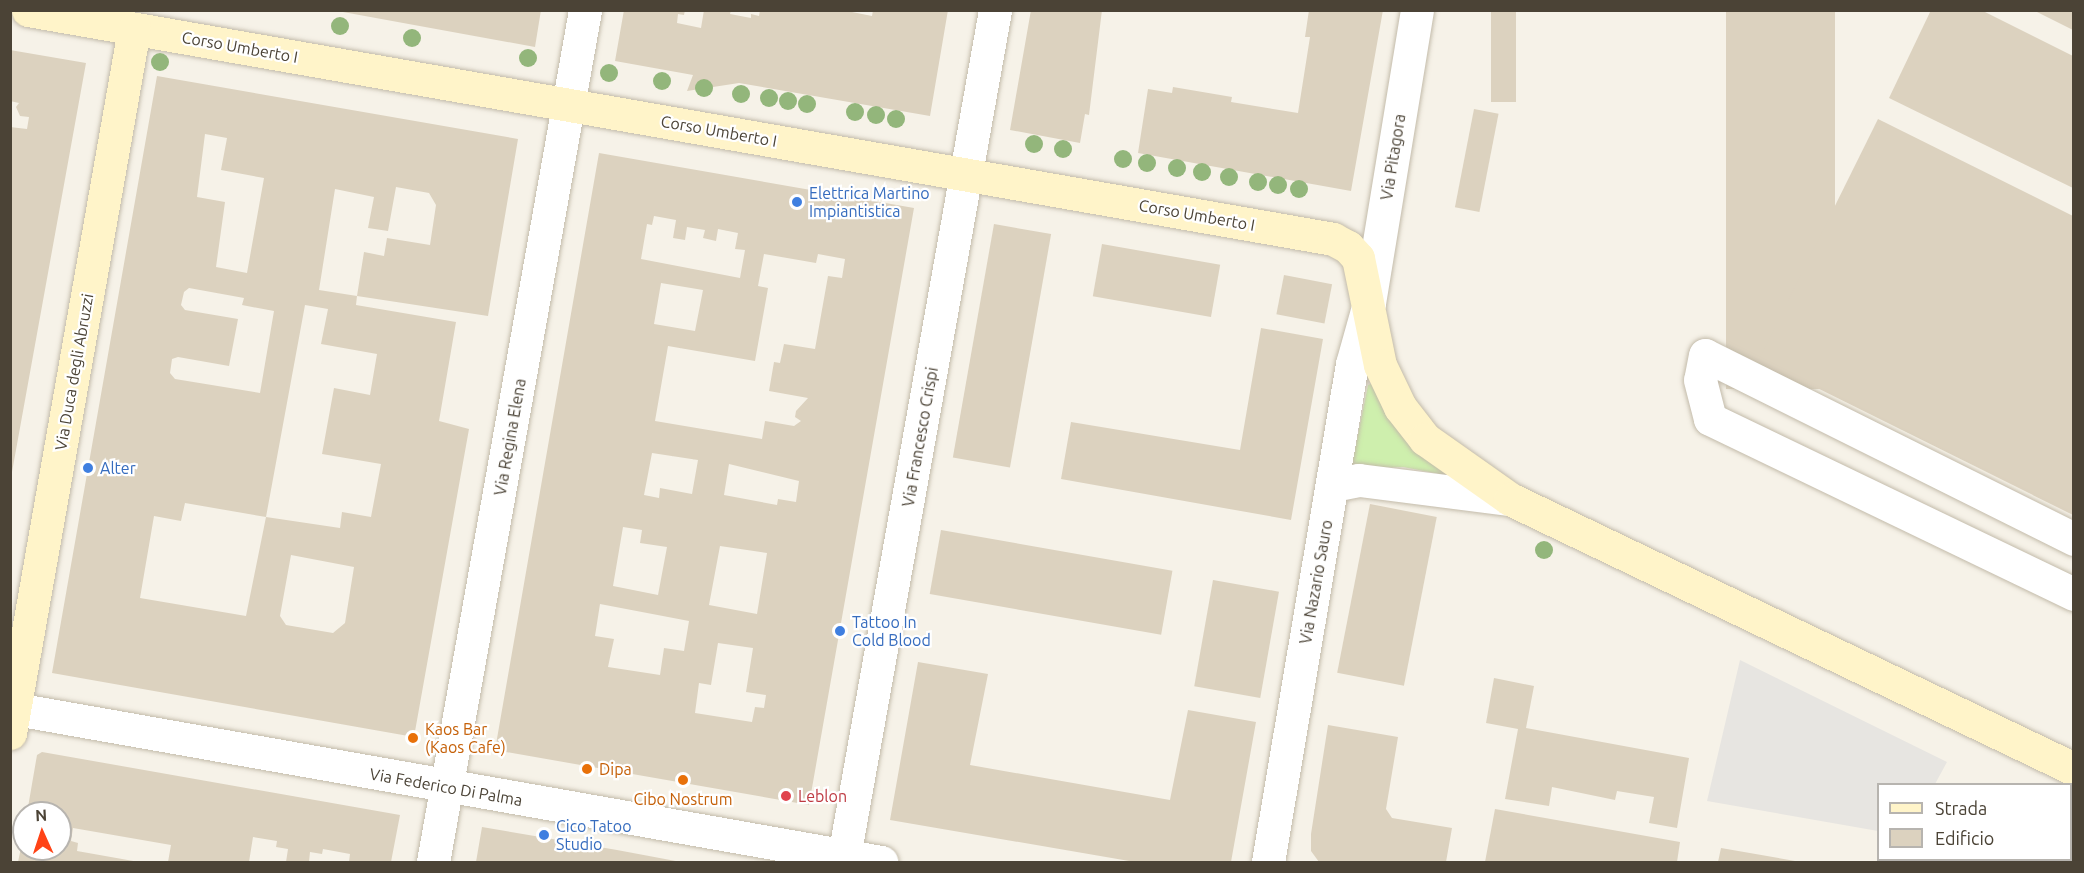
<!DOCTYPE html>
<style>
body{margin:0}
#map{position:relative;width:2084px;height:873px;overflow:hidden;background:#f6f2e8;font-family:Ubuntu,sans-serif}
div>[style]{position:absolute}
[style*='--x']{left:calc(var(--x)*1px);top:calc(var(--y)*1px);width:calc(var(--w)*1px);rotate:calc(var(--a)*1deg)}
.green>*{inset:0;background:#ceefad}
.parking>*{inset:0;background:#e7e5e1}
.building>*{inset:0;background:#dcd2bf;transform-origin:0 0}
.roads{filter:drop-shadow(0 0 2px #c3bbaa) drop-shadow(0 0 2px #c3bbaa)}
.street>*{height:33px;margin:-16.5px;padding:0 16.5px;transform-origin:16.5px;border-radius:16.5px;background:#fff}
.secondary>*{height:33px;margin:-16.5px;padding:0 16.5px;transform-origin:16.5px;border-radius:16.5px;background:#fff4c9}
.trees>*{width:18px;height:18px;margin:-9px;border-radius:50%;background:#93b67b}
.dots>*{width:16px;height:16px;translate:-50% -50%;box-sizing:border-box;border:3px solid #fff;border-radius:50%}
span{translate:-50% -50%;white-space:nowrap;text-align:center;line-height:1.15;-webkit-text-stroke:4.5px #fff;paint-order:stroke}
.street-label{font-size:16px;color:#4b4336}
.shop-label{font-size:16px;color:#366cbe}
.left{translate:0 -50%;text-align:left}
.food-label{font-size:16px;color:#c56008}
.health-label{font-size:16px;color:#be3a42}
.frame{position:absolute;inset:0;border:12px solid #4b4336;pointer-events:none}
.legend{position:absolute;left:1877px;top:783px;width:195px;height:78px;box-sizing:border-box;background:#fff;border:2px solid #b7b4af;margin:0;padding:8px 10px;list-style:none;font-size:18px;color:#4b4336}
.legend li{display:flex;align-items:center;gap:12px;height:30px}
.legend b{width:30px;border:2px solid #b7b4af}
.north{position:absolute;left:12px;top:801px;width:60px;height:60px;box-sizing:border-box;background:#fff;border:2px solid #b7b4af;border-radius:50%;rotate:357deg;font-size:16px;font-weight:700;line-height:24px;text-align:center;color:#4b4336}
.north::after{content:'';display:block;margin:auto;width:21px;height:27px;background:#ff4316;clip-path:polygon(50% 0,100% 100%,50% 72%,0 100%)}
</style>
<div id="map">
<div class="green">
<div style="clip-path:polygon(1373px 383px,1446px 473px,1445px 475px,1403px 467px,1351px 469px,1368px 385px)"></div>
</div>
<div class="parking">
<div style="clip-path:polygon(1740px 660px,1947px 762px,1935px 784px,1878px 784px,1878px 831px,1707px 801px)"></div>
</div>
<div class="building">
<div style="clip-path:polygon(332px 10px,541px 10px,535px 47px)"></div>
<div style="clip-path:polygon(624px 10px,685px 10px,684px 15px,678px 14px,677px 23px,701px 28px,704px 10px,731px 10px,730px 14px,751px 18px,751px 14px,759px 16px,760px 10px,842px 10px,872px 16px,873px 10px,948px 10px,930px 116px,739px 83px,687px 91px,693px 75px,615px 61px)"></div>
<div style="clip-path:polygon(1031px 10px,1102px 10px,1089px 115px,1085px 114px,1080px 143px,1010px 130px)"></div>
<div style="clip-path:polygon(1309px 10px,1383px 10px,1351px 191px,1138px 153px,1148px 89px,1172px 93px,1173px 87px,1232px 97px,1231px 102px,1298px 113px,1310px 37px,1305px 37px)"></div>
<div style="left:1491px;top:10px;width:25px;height:92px"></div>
<div style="left:1726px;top:10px;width:109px;height:379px"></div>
<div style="clip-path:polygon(1931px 10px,1981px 10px,2073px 56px,2073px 188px,1889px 98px)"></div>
<div style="clip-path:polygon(2033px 10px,2073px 10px,2073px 30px)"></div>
<div style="clip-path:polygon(10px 50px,86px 63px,12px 472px,10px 127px,27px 129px,29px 117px,20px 116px,16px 107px,19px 103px,10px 101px)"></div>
<div style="clip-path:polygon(evenodd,157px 76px,518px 139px,488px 316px,357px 296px,364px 252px,384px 256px,387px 238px,430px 245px,436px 205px,429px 193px,396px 187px,388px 231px,368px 228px,374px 197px,335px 189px,319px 290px,357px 296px,356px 305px,456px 322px,439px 421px,469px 429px,414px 737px,52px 673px,157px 76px,205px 134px,227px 138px,221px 170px,264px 178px,247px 273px,216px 267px,225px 202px,197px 197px,205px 134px,157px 76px,189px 288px,244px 298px,242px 305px,274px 311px,260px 393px,175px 379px,170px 373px,172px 359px,178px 357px,229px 366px,238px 319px,185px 310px,181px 305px,184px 292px,189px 288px,157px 76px,305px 305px,328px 309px,321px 344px,377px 354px,370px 395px,334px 388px,322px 454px,381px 464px,371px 517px,342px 512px,340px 528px,266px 517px,246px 616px,140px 598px,154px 516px,181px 521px,185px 503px,266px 517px,305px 305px,157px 76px,291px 555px,354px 567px,345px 623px,333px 633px,286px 625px,280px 616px,291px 555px)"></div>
<div style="left:1474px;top:109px;width:25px;height:100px;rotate:11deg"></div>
<div style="clip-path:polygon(1878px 119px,2073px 216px,2073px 515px,1759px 359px)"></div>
<div style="clip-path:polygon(evenodd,599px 153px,914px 208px,809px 805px,495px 750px,599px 153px,654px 216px,676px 220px,673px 238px,685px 240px,687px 227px,705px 230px,703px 238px,716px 241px,718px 229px,738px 233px,735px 249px,745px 250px,740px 278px,641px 259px,647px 224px,652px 225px,654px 216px,599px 153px,764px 254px,816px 263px,818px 254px,845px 259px,842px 278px,828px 276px,815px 349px,784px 344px,780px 363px,774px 362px,769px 391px,808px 398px,796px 411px,795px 417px,801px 421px,794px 426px,765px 421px,762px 439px,655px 421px,668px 346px,755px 361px,768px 288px,758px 286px,764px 254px,599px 153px,661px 283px,703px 290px,695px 331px,654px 324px,661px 283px,599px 153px,652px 453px,698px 460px,692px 494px,660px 488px,659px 498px,644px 495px,652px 453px,599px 153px,729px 464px,799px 481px,796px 502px,778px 499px,777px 505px,724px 495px,729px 464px,599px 153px,623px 527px,642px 530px,640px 543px,667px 547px,658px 595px,613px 586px,623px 527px,599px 153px,720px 546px,767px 553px,757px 614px,709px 605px,720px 546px,599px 153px,600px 604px,689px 621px,684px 651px,664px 648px,660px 675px,608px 667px,614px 639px,595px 636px,600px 604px,599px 153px,718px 643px,753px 648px,746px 692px,766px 695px,764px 708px,755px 707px,752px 722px,695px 713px,699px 683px,711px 685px,718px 643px)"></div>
<div style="left:994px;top:224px;width:58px;height:237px;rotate:10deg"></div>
<div style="left:1102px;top:244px;width:120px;height:53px;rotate:10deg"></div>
<div style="left:1284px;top:275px;width:49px;height:40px;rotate:11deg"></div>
<div style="clip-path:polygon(1261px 328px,1323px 339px,1291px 520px,1061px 479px,1071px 422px,1240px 450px)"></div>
<div style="left:1370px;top:504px;width:68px;height:172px;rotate:11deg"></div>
<div style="left:941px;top:530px;width:235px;height:65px;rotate:10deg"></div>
<div style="left:1213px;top:580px;width:67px;height:108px;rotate:10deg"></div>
<div style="clip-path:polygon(918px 662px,988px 674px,970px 765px,1170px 800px,1188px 710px,1256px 722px,1231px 862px,1135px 862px,890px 820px)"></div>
<div style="clip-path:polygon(1494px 678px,1534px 686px,1526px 728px,1689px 758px,1677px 828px,1649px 823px,1654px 797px,1617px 791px,1615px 800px,1552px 787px,1549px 806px,1505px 799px,1518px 729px,1486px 723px)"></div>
<div style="clip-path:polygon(1328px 725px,1398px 737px,1386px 809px,1392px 818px,1452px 828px,1446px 862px,1319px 862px,1311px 851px,1311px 834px)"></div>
<div style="clip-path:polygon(42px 752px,400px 815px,391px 862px,349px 862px,350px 854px,323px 849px,322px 854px,310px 852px,309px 862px,286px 862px,288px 849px,276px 847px,277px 841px,253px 837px,249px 862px,168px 862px,171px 845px,73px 828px,71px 841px,78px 843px,77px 851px,139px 862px,18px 862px,23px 838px,24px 849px,60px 849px,60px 813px,27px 813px,37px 755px)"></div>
<div style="clip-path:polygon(1495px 809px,1680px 842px,1677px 862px,1485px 862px)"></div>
<div style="clip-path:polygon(2070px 825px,2073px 862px,1994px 860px,2070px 860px)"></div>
<div style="clip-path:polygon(482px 827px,617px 850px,681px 862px,476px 862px)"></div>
<div style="clip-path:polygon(1721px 848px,1795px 861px,1795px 862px,1718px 862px)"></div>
</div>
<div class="roads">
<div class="street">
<div style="--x:1333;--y:485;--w:26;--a:-11"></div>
<div style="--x:1359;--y:480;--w:152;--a:7.2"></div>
<div style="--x:2074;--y:539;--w:412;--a:-153.5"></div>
<div style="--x:1705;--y:355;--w:25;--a:101"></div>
<div style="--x:1700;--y:380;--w:40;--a:75.6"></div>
<div style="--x:1710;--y:419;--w:404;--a:25.7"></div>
<div style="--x:10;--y:708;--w:885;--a:10.03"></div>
<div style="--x:433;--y:862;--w:865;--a:-79.88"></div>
<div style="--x:843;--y:862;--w:865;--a:-79.88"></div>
<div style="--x:1268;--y:862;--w:505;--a:-80.43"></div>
<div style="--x:1352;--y:364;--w:63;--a:-74.4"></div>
<div style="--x:1369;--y:303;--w:297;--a:-80.7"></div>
</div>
<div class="secondary">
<div style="--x:28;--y:10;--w:1325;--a:9.95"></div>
<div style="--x:1333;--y:239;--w:17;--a:28"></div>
<div style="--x:1348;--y:247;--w:15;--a:48"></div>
<div style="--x:1358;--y:258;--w:109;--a:78.4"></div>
<div style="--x:1380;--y:365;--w:47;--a:64.5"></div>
<div style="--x:1400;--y:407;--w:41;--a:52"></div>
<div style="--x:1425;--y:439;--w:104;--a:35.2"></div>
<div style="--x:1510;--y:499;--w:625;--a:25.58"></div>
<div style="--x:10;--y:733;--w:715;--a:-80.01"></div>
</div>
</div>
<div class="trees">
<div style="left:340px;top:26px"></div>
<div style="left:412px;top:38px"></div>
<div style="left:528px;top:58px"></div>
<div style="left:160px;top:62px"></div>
<div style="left:609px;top:73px"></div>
<div style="left:662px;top:81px"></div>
<div style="left:704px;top:88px"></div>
<div style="left:741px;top:94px"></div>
<div style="left:769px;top:98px"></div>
<div style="left:788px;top:101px"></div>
<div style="left:807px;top:104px"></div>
<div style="left:855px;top:112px"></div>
<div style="left:876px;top:115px"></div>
<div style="left:896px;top:119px"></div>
<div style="left:1034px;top:144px"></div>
<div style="left:1063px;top:149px"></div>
<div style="left:1123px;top:159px"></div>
<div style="left:1147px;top:163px"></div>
<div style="left:1177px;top:168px"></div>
<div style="left:1202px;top:172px"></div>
<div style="left:1229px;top:177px"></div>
<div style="left:1258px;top:182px"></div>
<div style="left:1278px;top:185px"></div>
<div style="left:1299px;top:189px"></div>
<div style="left:1544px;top:550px"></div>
</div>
<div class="dots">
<div style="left:797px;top:202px;background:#3f7fe0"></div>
<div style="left:88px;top:468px;background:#3f7fe0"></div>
<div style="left:840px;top:631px;background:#3f7fe0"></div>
<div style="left:413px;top:738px;background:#e8710a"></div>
<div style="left:587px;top:769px;background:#e8710a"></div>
<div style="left:683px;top:780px;background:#e8710a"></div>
<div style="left:786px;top:796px;background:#e0444e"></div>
<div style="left:544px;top:835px;background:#3f7fe0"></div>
</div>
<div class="street-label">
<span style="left:240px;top:47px;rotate:10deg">Corso Umberto I</span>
<span style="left:719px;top:131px;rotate:10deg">Corso Umberto I</span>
<span style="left:1393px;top:157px;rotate:-81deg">Via Pitagora</span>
<span style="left:1197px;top:215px;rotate:10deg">Corso Umberto I</span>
<span style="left:74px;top:372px;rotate:-80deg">Via Duca degli Abruzzi</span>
<span style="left:510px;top:437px;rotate:-80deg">Via Regina Elena</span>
<span style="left:920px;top:437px;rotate:-80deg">Via Francesco Crispi</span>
<span style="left:1316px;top:582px;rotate:-80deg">Via Nazario Sauro</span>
<span style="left:446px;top:787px;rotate:10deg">Via Federico Di Palma</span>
</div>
<div class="shop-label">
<span class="left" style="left:809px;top:202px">Elettrica Martino<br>Impiantistica</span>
<span class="left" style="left:100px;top:468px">Alter</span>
<span class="left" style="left:852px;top:631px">Tattoo In<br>Cold Blood</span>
<span class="left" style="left:556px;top:835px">Cico Tatoo<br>Studio</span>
</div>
<div class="food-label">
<span class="left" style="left:425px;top:738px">Kaos Bar<br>(Kaos Cafe)</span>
<span class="left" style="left:599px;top:769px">Dipa</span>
<span style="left:683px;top:799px">Cibo Nostrum</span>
</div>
<div class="health-label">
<span class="left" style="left:798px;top:796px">Leblon</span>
</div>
<div class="frame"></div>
<ul class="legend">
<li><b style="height:8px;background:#fff4c9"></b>Strada</li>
<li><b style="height:16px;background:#dcd2bf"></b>Edificio</li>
</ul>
<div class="north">N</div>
</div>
